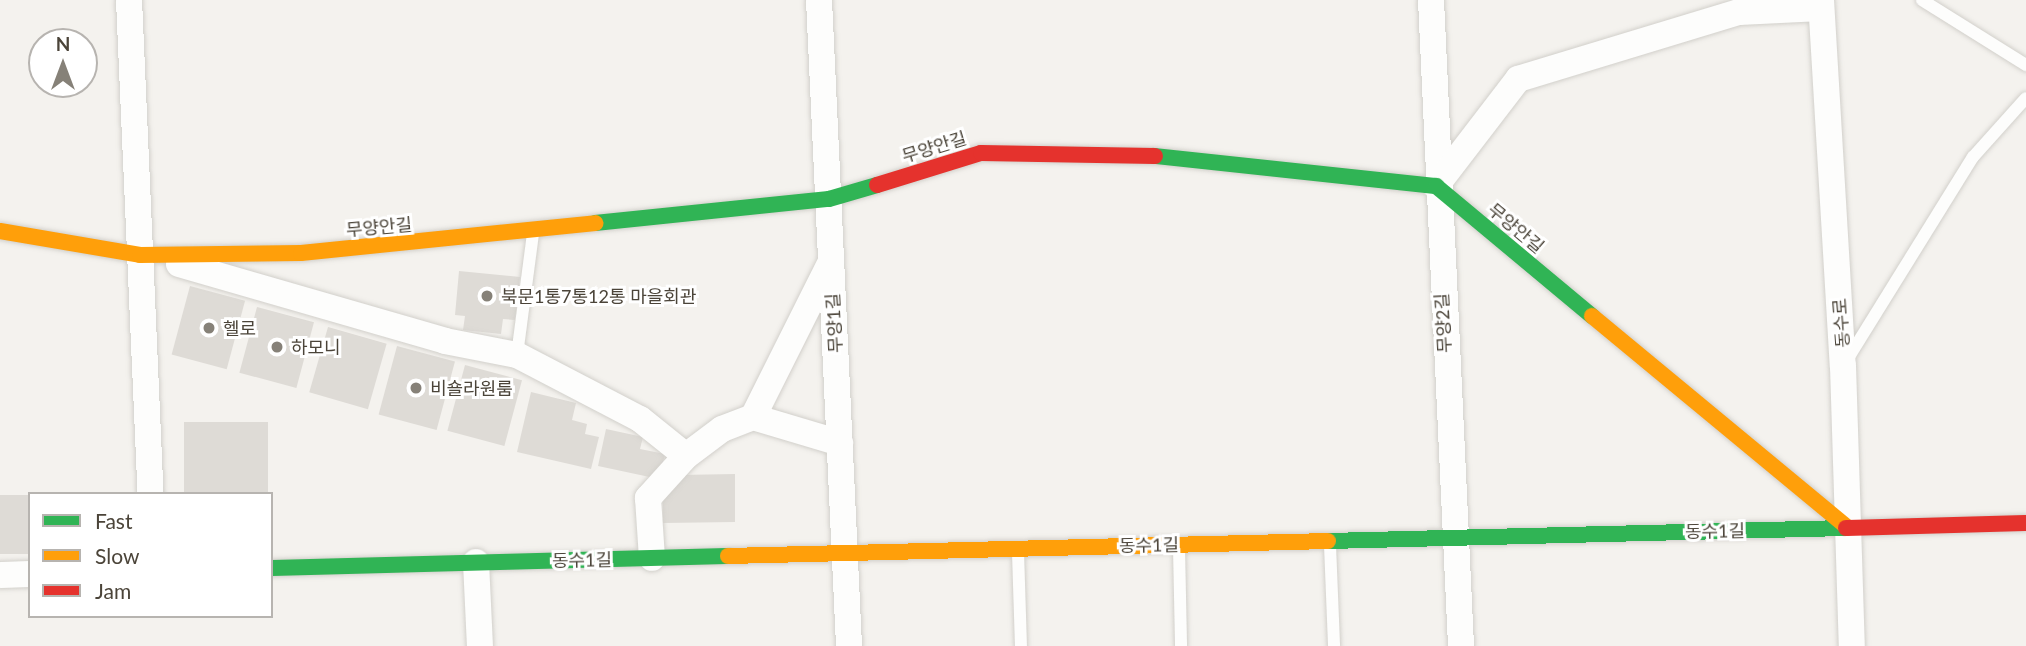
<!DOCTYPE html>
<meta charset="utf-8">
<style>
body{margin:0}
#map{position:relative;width:2026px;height:646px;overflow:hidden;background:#f4f2ee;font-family:Lato,"Noto Sans KR",sans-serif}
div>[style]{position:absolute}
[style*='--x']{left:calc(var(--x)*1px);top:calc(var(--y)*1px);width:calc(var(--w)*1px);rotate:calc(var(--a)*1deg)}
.building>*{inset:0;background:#dedbd6;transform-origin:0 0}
.roads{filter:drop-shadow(0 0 2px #d2d0cb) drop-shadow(0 0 2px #d2d0cb)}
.lane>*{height:12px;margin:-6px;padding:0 6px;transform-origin:6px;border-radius:6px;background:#fdfdfc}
.street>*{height:26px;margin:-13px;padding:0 13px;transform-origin:13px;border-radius:13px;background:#fdfdfc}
.fast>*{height:16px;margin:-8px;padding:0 8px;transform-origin:8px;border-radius:8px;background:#30b455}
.slow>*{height:16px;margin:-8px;padding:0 8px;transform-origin:8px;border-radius:8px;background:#ff9f0a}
.jam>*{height:16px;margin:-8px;padding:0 8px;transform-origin:8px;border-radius:8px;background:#e5322d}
.dots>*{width:19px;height:19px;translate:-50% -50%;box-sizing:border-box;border:4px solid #fff;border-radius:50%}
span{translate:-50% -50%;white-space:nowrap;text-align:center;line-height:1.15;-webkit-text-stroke:6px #fff;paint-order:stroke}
.street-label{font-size:18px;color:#4b4439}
.poi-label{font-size:18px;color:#4b4439}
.left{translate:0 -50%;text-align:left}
.legend{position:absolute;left:28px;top:492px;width:245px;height:126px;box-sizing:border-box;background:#fff;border:2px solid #b7b4b0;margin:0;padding:9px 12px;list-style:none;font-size:21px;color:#4b4439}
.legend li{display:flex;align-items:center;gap:14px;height:35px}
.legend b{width:35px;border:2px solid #b7b4b0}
.north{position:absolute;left:28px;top:28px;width:70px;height:70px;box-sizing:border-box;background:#fff;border:2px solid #b7b4b0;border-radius:50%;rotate:0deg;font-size:19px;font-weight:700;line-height:28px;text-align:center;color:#4b4439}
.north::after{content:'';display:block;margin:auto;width:24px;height:32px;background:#868178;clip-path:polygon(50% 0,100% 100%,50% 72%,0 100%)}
</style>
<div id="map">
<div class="building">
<div style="clip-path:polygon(459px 271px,520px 277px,515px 320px,503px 319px,501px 334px,463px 330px,465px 316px,455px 315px)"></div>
<div style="left:190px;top:286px;width:57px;height:71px;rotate:15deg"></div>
<div style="left:257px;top:307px;width:59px;height:68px;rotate:15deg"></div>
<div style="left:328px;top:327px;width:61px;height:68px;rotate:16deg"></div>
<div style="left:397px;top:346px;width:60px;height:71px;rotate:15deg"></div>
<div style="left:465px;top:365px;width:59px;height:68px;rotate:15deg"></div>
<div style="clip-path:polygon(531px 392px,576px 403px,572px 420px,587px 424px,585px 434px,599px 437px,591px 469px,517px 452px)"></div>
<div style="left:268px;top:422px;width:72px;height:84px;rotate:90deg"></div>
<div style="clip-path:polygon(606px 429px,643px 437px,640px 449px,665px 454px,659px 479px,598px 466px)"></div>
<div style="clip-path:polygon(735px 474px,735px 522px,663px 523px,663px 495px,679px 475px)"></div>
<div style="left:30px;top:495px;width:59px;height:30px;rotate:90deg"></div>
</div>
<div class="roads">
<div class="lane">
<div style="--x:1922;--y:0;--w:123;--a:32"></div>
<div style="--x:517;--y:355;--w:123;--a:-82.5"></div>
<div style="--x:1847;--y:360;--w:239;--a:-58.2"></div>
<div style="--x:1973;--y:157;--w:79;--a:-48.1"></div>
<div style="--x:1330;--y:545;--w:101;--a:87.7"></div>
<div style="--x:1179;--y:548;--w:98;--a:88.8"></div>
<div style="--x:1018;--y:552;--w:94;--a:88.2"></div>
</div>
<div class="street">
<div style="--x:129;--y:0;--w:494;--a:87.5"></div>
<div style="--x:819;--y:0;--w:647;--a:87.34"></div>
<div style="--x:1431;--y:0;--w:647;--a:87.34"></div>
<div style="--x:1821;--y:0;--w:367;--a:86.6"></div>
<div style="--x:1843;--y:366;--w:280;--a:88.2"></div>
<div style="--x:1436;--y:186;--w:135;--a:-52.5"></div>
<div style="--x:1518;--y:79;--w:231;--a:-16.9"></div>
<div style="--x:1739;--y:12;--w:82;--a:-2.8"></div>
<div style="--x:179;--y:264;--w:277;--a:16.1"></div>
<div style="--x:445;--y:341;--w:73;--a:11"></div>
<div style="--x:517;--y:355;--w:139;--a:27.5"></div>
<div style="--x:640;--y:419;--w:59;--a:38.8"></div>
<div style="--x:686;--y:456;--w:57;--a:132.1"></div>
<div style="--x:648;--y:498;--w:60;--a:86.2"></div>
<div style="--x:753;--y:417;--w:91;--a:16.6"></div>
<div style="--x:686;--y:456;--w:45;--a:-36.9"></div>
<div style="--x:722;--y:429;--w:33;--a:-21"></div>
<div style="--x:753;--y:417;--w:172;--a:-63.4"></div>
<div style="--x:476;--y:562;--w:84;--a:87.3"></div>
<div style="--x:0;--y:575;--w:30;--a:-2"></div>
</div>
<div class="fast">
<div style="--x:1155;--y:156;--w:283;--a:6.1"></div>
<div style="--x:1436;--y:186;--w:203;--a:39.8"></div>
<div style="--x:595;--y:223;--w:235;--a:-5.9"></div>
<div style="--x:829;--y:199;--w:50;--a:-16.3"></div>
<div style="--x:1328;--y:541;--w:518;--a:-1.44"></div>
<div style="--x:271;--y:568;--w:457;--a:-1.5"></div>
</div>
<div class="slow">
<div style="--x:0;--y:231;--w:142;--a:9.7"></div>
<div style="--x:140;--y:255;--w:161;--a:-0.7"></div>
<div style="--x:301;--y:253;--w:296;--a:-5.8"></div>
<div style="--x:1592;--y:316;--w:331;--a:39.6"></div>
<div style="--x:728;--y:556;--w:600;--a:-1.43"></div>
</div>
<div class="jam">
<div style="--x:877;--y:185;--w:109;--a:-17.1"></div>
<div style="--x:981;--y:153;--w:174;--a:1"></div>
<div style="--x:1846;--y:528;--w:180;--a:-1.6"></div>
</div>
</div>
<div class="dots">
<div style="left:487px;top:296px;background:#868178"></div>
<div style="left:209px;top:328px;background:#868178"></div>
<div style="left:277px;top:347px;background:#868178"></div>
<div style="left:416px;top:388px;background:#868178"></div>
</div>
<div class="street-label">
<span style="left:934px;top:147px;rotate:-17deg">무양안길</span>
<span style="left:379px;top:227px;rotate:-5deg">무양안길</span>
<span style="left:1516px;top:228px;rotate:40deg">무양안길</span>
<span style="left:834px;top:323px;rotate:-93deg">무양1길</span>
<span style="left:1443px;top:323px;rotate:-93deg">무양2길</span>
<span style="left:1841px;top:323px;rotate:-94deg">동수로</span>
<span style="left:1715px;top:531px;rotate:-1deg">동수1길</span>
<span style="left:1149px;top:545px;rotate:-1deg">동수1길</span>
<span style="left:582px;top:560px;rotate:-1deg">동수1길</span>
</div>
<div class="poi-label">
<span class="left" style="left:501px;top:296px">북문1통7통12통 마을회관</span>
<span class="left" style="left:223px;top:328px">헬로</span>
<span class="left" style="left:291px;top:347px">하모니</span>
<span class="left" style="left:430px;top:388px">비숄라원룸</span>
</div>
<ul class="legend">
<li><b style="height:9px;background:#30b455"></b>Fast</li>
<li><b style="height:9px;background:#ff9f0a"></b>Slow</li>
<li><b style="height:9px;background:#e5322d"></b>Jam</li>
</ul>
<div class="north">N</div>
</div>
